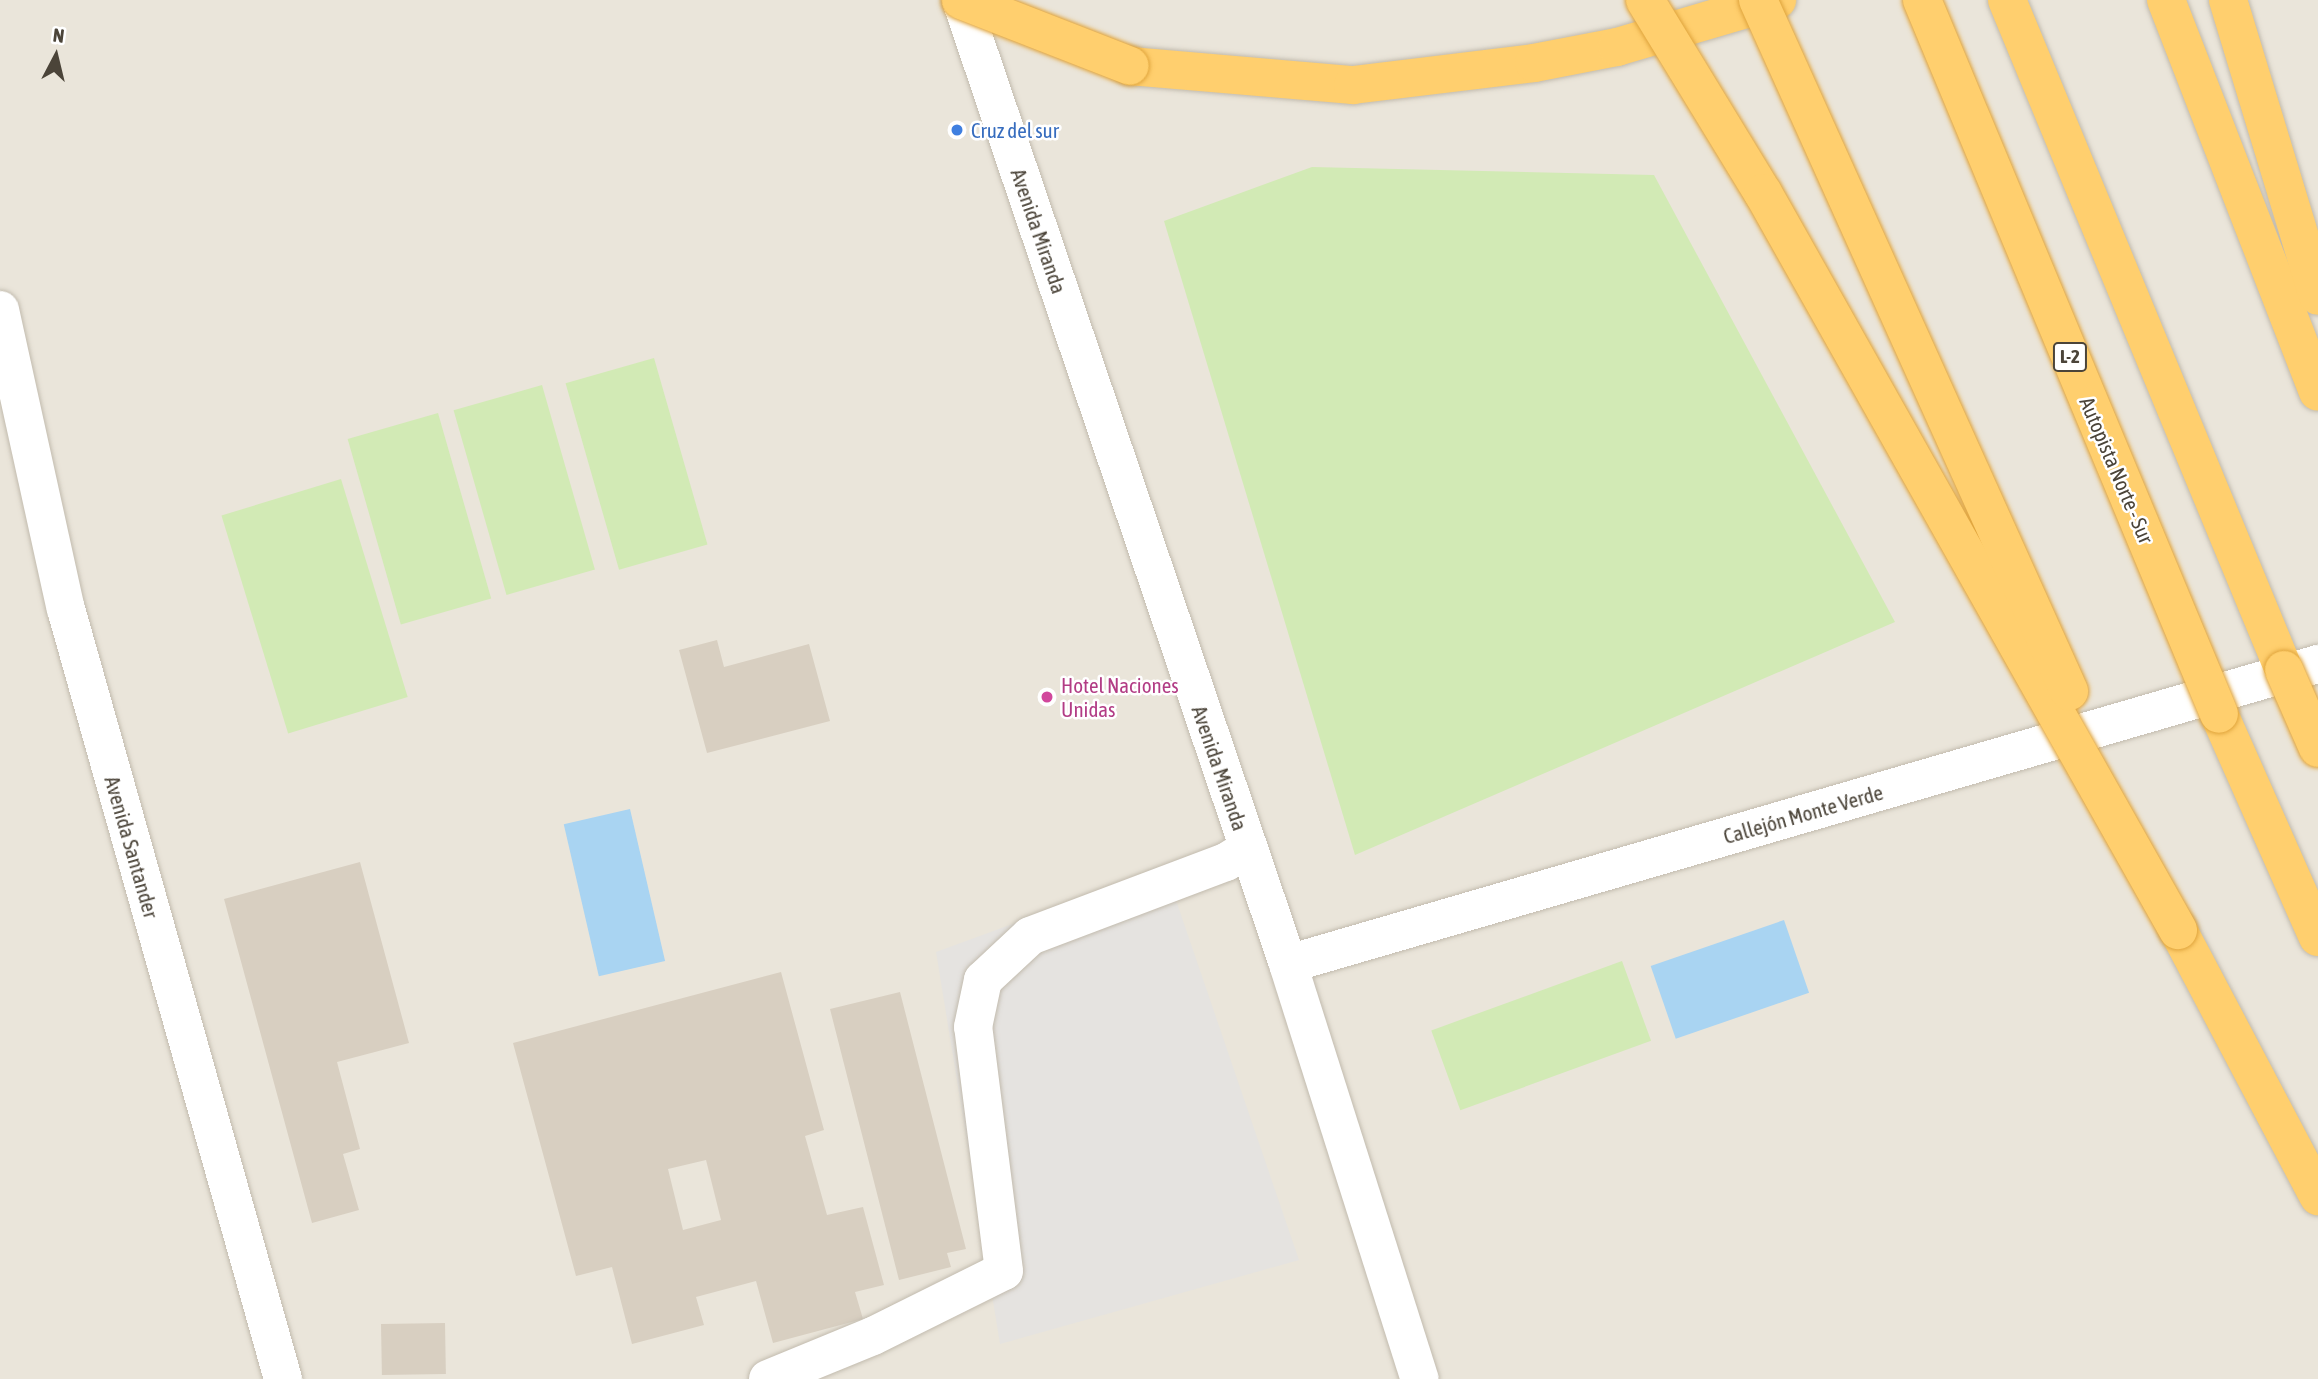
<!DOCTYPE html>
<meta charset="utf-8">
<style>
body{margin:0}
#map{position:relative;width:2318px;height:1379px;overflow:hidden;background:#f6f3ec;font-family:"Asap Condensed",sans-serif}
div>[style]{position:absolute}
[style*='--x']{left:calc(var(--x)*1px);top:calc(var(--y)*1px);width:calc(var(--w)*1px);rotate:calc(var(--a)*1deg)}
.residential>*{inset:0;background:#eae5da;transform-origin:0 0}
.green>*{inset:0;background:#d2eab5;transform-origin:0 0}
.parking>*{inset:0;background:#e5e3e0}
.water>*{inset:0;background:#a9d4f2;transform-origin:0 0}
.building>*{inset:0;background:#d8cfc1;transform-origin:0 0}
.roads{filter:drop-shadow(0 0 2px #c2bbae) drop-shadow(0 0 2px #c2bbae)}
.minor>*{height:38px;margin:-19px;padding:0 19px;transform-origin:19px;border-radius:19px;background:#fff}
.highway>*{height:38px;margin:-19px;padding:0 19px;transform-origin:19px;border-radius:19px;background:#ffcf6e}
.bridges{filter:drop-shadow(0 0 2px #e0a43c) drop-shadow(0 0 2px #e0a43c)}
.highway-bridge>*{height:38px;margin:-19px;padding:0 19px;transform-origin:19px;border-radius:19px;background:#ffcf6e}
.dots>*{width:19px;height:19px;translate:-50% -50%;box-sizing:border-box;border:4px solid #fff;border-radius:50%}
span{translate:-50% -50%;white-space:nowrap;text-align:center;line-height:1.15;-webkit-text-stroke:5px #fff;paint-order:stroke}
.shield-label span{padding:2px 5px;background:#fff;border:2px solid;border-radius:5px;-webkit-text-stroke-width:0}
.shield-label{font-size:19px;color:#4b4439;font-weight:700}
.shop-label{font-size:21px;color:#366cbe}
.left{translate:0 -50%;text-align:left}
.street-label{font-size:21px;color:#4b4439}
.hotel-label{font-size:21px;color:#b23c85}
.north{position:absolute;left:21px;top:21px;width:70px;height:70px;-webkit-text-stroke:5px #fff;paint-order:stroke;rotate:7deg;font-size:19px;font-weight:700;line-height:28px;text-align:center;color:#4b4439}
.north::after{content:'';display:block;margin:auto;width:24px;height:32px;background:#4b4439;clip-path:polygon(50% 0,100% 100%,50% 72%,0 100%)}
</style>
<div id="map">
<div class="residential">
<div style="left:0;top:0;width:2318px;height:1379px"></div>
</div>
<div class="green">
<div style="clip-path:polygon(1312px 167px,1654px 175px,1895px 622px,1355px 855px,1164px 221px)"></div>
<div style="left:654px;top:358px;width:194px;height:92px;rotate:74deg"></div>
<div style="left:542px;top:385px;width:192px;height:92px;rotate:74deg"></div>
<div style="left:438px;top:413px;width:193px;height:94px;rotate:74deg"></div>
<div style="left:341px;top:479px;width:228px;height:125px;rotate:73deg"></div>
<div style="left:1622px;top:961px;width:85px;height:203px;rotate:70deg"></div>
</div>
<div class="parking">
<div style="clip-path:polygon(1165px 868px,1299px 1260px,1000px 1344px,936px 952px)"></div>
</div>
<div class="water">
<div style="left:630px;top:809px;width:156px;height:68px;rotate:77deg"></div>
<div style="left:1784px;top:920px;width:77px;height:141px;rotate:71deg"></div>
</div>
<div class="building">
<div style="clip-path:polygon(717px 640px,724px 667px,809px 644px,830px 721px,707px 753px,679px 650px)"></div>
<div style="clip-path:polygon(360px 862px,409px 1043px,337px 1062px,360px 1149px,343px 1154px,359px 1210px,312px 1223px,224px 899px)"></div>
<div style="clip-path:polygon(evenodd,781px 972px,824px 1130px,805px 1136px,827px 1215px,863px 1207px,884px 1285px,855px 1292px,863px 1319px,773px 1343px,756px 1281px,696px 1297px,704px 1325px,632px 1344px,612px 1267px,576px 1276px,513px 1043px,781px 972px,706px 1160px,721px 1220px,683px 1230px,668px 1169px,706px 1160px)"></div>
<div style="clip-path:polygon(900px 992px,966px 1249px,947px 1253px,951px 1267px,899px 1280px,830px 1009px)"></div>
<div style="left:445px;top:1323px;width:51px;height:64px;rotate:89deg"></div>
</div>
<div class="roads">
<div class="minor">
<div style="--x:961;--y:0;--w:1018;--a:71.26"></div>
<div style="--x:1288;--y:964;--w:435;--a:72.4"></div>
<div style="--x:0;--y:310;--w:306;--a:77.6"></div>
<div style="--x:66;--y:609;--w:800;--a:74.26"></div>
<div style="--x:1288;--y:964;--w:1073;--a:-16.24"></div>
<div style="--x:768;--y:1379;--w:113;--a:-22.3"></div>
<div style="--x:873;--y:1336;--w:146;--a:-26.4"></div>
<div style="--x:1004;--y:1271;--w:246;--a:-97.2"></div>
<div style="--x:973;--y:1027;--w:48;--a:-78"></div>
<div style="--x:983;--y:980;--w:64;--a:-43.1"></div>
<div style="--x:1030;--y:936;--w:210;--a:-20.7"></div>
<div style="--x:1226;--y:862;--w:25;--a:-32"></div>
</div>
<div class="highway">
<div style="--x:2007;--y:0;--w:725;--a:67.54"></div>
<div style="--x:2166;--y:0;--w:420;--a:68.8"></div>
<div style="--x:2228;--y:0;--w:309;--a:73.1"></div>
<div style="--x:1130;--y:66;--w:224;--a:4.9"></div>
<div style="--x:1353;--y:85;--w:182;--a:-6.9"></div>
<div style="--x:1534;--y:63;--w:85;--a:-10.9"></div>
<div style="--x:1617;--y:47;--w:167;--a:-16.4"></div>
<div style="--x:2219;--y:714;--w:244;--a:66.1"></div>
<div style="--x:2178;--y:930;--w:301;--a:62.2"></div>
</div>
</div>
<div class="bridges">
<div class="highway-bridge">
<div style="--x:961;--y:0;--w:181;--a:21.3"></div>
<div style="--x:1645;--y:0;--w:226;--a:58.6"></div>
<div style="--x:1763;--y:193;--w:846;--a:60.62"></div>
<div style="--x:1758;--y:0;--w:758;--a:65.77"></div>
<div style="--x:1922;--y:0;--w:773;--a:67.41"></div>
<div style="--x:2284;--y:670;--w:85;--a:66.4"></div>
</div>
</div>
<div class="dots">
<div style="left:957px;top:130px;background:#3f7fe0"></div>
<div style="left:1047px;top:697px;background:#d1479c"></div>
</div>
<div class="shield-label">
<span style="left:2070px;top:357px">L-2</span>
</div>
<div class="shop-label">
<span class="left" style="left:971px;top:130px">Cruz del sur</span>
</div>
<div class="street-label">
<span style="left:1039px;top:231px;rotate:71deg">Avenida Miranda</span>
<span style="left:2117px;top:470px;rotate:67deg">Autopista Norte - Sur</span>
<span style="left:1220px;top:768px;rotate:71deg">Avenida Miranda</span>
<span style="left:1803px;top:814px;rotate:-16deg">Callejón Monte Verde</span>
<span style="left:132px;top:847px;rotate:74deg">Avenida Santander</span>
</div>
<div class="hotel-label">
<span class="left" style="left:1061px;top:697px">Hotel Naciones<br>Unidas</span>
</div>
<div class="north">N</div>
</div>
